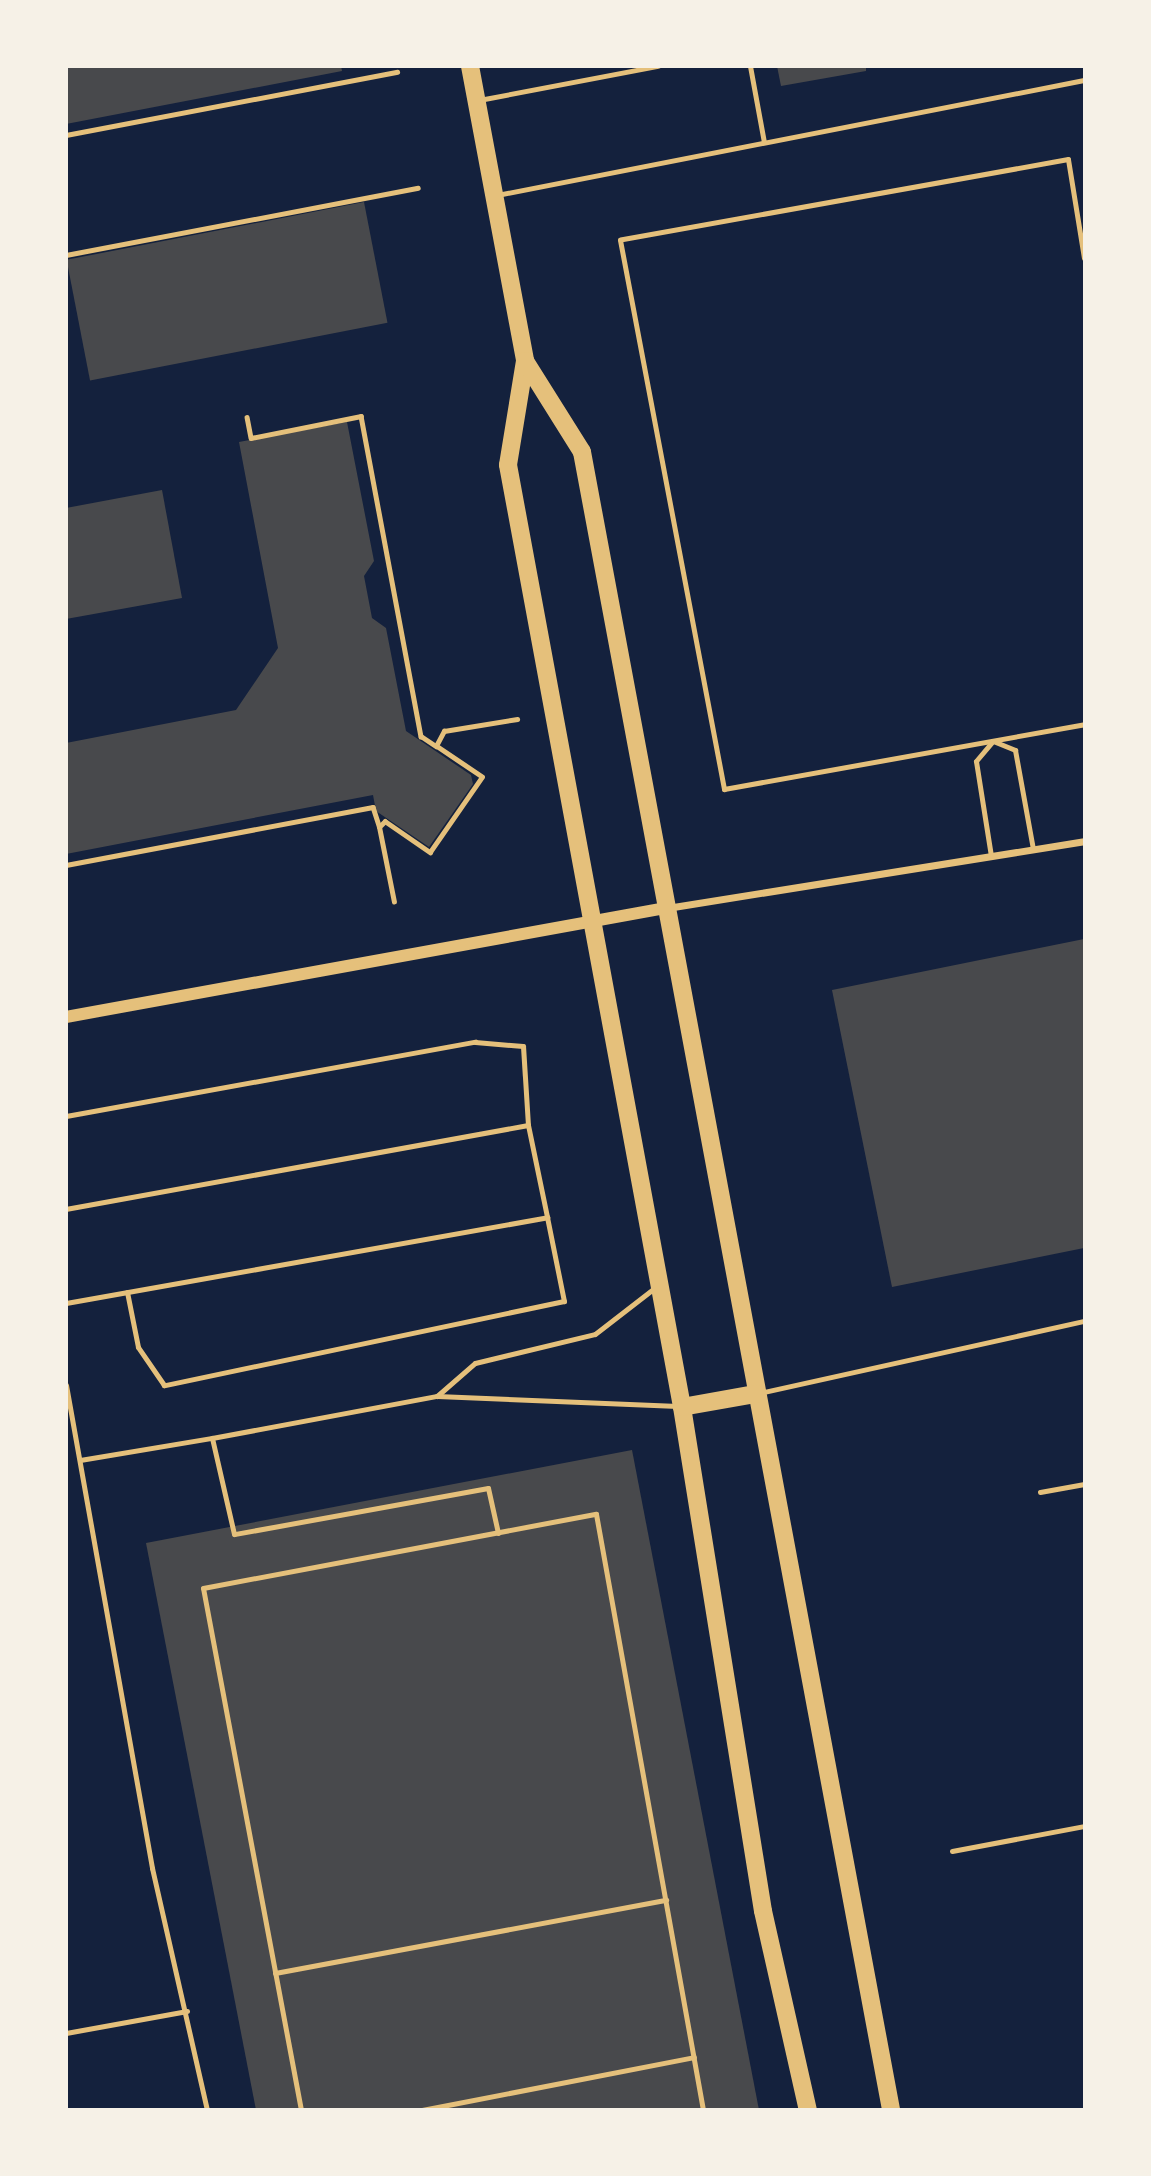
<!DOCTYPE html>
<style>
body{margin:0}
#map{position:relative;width:1151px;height:2176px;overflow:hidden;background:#14213d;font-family:Figtree,sans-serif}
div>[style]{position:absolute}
.building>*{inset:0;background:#48494c;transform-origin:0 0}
.path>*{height:4.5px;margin:-2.25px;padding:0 2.25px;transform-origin:2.25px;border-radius:2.25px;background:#e5c07b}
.service>*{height:5px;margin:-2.5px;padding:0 2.5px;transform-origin:2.5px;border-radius:2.5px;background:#e5c07b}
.minor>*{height:7px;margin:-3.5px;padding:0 3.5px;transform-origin:3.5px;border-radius:3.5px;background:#e5c07b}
.tertiary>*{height:12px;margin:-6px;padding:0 6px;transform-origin:6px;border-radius:6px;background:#e5c07b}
.primary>*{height:18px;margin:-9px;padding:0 9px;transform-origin:9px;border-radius:9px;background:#e5c07b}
span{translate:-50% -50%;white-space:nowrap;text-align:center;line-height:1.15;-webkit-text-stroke:6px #f6f1e7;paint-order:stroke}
.frame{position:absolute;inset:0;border:68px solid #f6f1e7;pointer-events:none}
</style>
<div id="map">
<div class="building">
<i style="clip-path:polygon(66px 66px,341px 66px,342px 71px,66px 124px)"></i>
<i style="clip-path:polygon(777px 66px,866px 66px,866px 71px,781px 86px)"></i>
<i style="left:364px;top:202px;width:123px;height:303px;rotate:79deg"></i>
<i style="clip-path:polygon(347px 422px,374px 561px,364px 576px,372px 618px,386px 628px,406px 731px,471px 775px,473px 784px,429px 847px,376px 811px,373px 795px,66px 854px,66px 743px,236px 710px,278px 648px,239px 442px)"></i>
<i style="clip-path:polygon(162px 490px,182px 598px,66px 619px,66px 508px)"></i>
<i style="clip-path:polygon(1084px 939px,1084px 1248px,892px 1287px,832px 990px)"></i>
<i style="clip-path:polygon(632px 1450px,759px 2110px,256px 2110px,146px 1543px)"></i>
</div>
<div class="path">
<i style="left:66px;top:135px;width:337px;rotate:-10.8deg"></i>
<i style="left:66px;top:255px;width:358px;rotate:-10.8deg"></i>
<i style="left:247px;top:417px;width:21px;rotate:79deg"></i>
<i style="left:251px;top:438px;width:112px;rotate:-11.3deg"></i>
<i style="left:361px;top:416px;width:326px;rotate:79.4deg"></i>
<i style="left:421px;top:736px;width:18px;rotate:34deg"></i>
<i style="left:66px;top:865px;width:312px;rotate:-10.7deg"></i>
<i style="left:373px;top:807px;width:20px;rotate:72deg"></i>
<i style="left:394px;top:902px;width:76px;rotate:-101.3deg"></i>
<i style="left:379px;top:827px;width:8px;rotate:-45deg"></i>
<i style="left:385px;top:821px;width:55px;rotate:34.6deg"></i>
<i style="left:430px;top:852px;width:91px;rotate:-55.3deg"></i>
<i style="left:482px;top:777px;width:55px;rotate:-146deg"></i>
<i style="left:436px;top:746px;width:17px;rotate:-62deg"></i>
<i style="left:444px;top:731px;width:74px;rotate:-9.3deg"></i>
</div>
<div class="service">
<i style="left:750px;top:66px;width:77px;rotate:79.6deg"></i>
<i style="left:479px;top:100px;width:182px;rotate:-10.8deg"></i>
<i style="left:497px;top:195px;width:598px;rotate:-11.08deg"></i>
<i style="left:1084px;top:258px;width:100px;rotate:-99.2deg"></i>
<i style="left:1068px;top:159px;width:455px;rotate:169.8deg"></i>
<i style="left:620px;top:240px;width:559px;rotate:79.27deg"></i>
<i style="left:724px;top:789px;width:366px;rotate:-10.2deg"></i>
<i style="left:991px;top:856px;width:96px;rotate:-99deg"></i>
<i style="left:976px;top:761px;width:26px;rotate:-50deg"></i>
<i style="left:993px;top:741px;width:24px;rotate:22deg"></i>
<i style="left:1015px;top:750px;width:101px;rotate:79.7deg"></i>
<i style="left:66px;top:1116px;width:416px;rotate:-10.3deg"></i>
<i style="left:475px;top:1042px;width:48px;rotate:4.8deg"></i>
<i style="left:523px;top:1046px;width:79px;rotate:86.4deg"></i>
<i style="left:528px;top:1125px;width:470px;rotate:169.7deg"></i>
<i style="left:528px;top:1125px;width:94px;rotate:78.3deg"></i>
<i style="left:66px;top:1303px;width:489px;rotate:-10.1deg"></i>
<i style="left:547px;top:1217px;width:86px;rotate:78.6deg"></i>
<i style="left:564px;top:1301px;width:409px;rotate:168.1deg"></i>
<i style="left:164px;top:1385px;width:46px;rotate:-124.4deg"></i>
<i style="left:138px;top:1347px;width:56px;rotate:-101.3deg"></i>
<i style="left:66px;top:1385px;width:491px;rotate:79.9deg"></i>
<i style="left:152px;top:1868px;width:248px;rotate:77.2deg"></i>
<i style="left:759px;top:1393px;width:333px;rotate:-12.5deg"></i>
<i style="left:437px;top:1396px;width:50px;rotate:-41deg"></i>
<i style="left:475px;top:1363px;width:123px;rotate:-13.6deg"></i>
<i style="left:595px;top:1334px;width:78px;rotate:-37.7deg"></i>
<i style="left:80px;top:1460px;width:134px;rotate:-9.5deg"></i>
<i style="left:1040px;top:1492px;width:45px;rotate:-10.3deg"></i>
<i style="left:498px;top:1533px;width:46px;rotate:-102.5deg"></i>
<i style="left:488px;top:1488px;width:258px;rotate:169.7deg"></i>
<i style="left:234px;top:1534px;width:98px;rotate:-102.9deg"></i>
<i style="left:212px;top:1438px;width:229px;rotate:-10.6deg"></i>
<i style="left:437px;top:1396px;width:241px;rotate:2.4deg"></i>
<i style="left:952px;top:1851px;width:134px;rotate:-10.7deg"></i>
<i style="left:275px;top:1973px;width:398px;rotate:-10.6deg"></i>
<i style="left:66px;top:2033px;width:123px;rotate:-10.3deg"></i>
<i style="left:301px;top:2110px;width:531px;rotate:-100.63deg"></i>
<i style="left:203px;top:1588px;width:400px;rotate:-10.7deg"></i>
<i style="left:596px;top:1514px;width:606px;rotate:79.82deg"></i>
<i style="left:422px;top:2110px;width:277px;rotate:-11deg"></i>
</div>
<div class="minor">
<i style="left:667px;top:908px;width:422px;rotate:-9.1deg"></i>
</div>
<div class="tertiary">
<i style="left:66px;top:1017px;width:610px;rotate:-10.3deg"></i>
</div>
<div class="primary">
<i style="left:470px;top:66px;width:300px;rotate:79.4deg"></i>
<i style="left:525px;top:361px;width:105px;rotate:99.3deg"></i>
<i style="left:508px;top:465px;width:958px;rotate:79.53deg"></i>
<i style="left:682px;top:1407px;width:510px;rotate:80.87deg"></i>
<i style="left:763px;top:1911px;width:204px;rotate:77.3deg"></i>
<i style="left:525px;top:361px;width:107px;rotate:57.9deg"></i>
<i style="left:582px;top:452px;width:1687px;rotate:79.44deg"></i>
<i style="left:682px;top:1407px;width:75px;rotate:-10deg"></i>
</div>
<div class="frame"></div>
</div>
